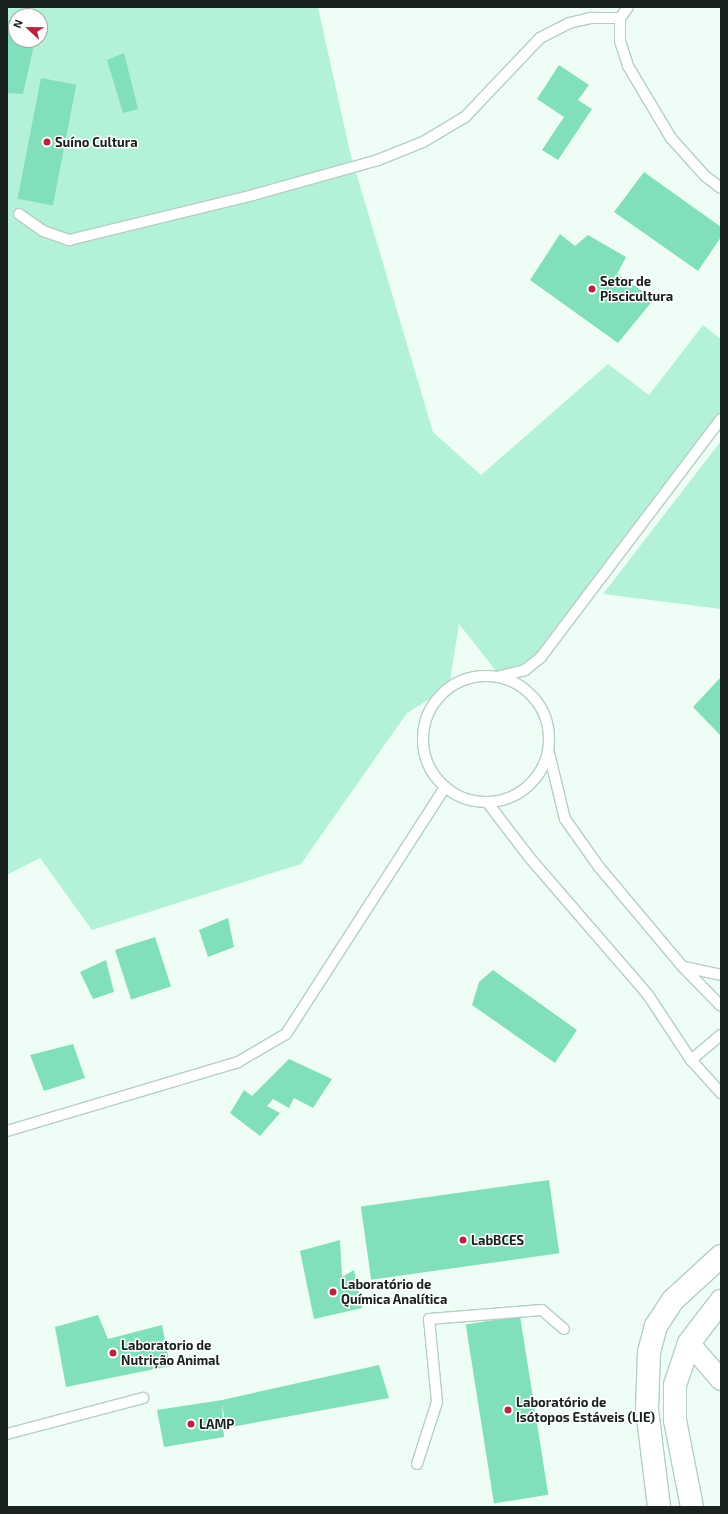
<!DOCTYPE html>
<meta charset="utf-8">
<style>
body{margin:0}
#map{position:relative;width:728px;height:1514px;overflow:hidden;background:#eefef7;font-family:"Exo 2",sans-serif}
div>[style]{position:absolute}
.green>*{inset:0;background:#b3f2d8}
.building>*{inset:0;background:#82dfbb;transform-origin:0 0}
.roads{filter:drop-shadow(1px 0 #b5cfc3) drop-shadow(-1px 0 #b5cfc3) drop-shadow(0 1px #b5cfc3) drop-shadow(0 -1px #b5cfc3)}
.lane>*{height:10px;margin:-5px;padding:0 5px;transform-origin:5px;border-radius:5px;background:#fff}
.lane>.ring{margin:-5px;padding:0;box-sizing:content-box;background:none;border:10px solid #fff;border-radius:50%}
.street>*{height:20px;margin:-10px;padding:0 10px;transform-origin:10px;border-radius:10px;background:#fff}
.highway>*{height:22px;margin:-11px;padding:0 11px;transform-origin:11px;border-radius:11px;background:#fff}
.dots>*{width:11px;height:11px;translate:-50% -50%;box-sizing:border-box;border:2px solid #fff;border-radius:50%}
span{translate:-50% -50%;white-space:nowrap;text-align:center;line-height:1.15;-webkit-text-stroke:3px #fff;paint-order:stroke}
.poi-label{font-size:13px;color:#18221e;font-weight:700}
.left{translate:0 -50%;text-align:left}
.frame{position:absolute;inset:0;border:8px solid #18221e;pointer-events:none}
.north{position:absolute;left:8px;top:8px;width:40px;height:40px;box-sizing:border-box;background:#fff;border:1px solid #a3a7a5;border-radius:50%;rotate:292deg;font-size:11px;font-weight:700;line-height:16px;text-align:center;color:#18221e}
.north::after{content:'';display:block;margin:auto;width:14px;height:18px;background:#b6243e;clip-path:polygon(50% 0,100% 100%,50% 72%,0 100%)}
</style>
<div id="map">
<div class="green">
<i style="clip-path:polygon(evenodd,7px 7px,318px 7px,350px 152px,433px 432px,481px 475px,608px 364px,649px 395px,703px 325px,721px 339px,721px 419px,541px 657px,500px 676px,459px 624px,449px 687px,407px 713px,301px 864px,92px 930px,40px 858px,7px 875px,7px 7px,16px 16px,40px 16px,40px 40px,16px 40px,16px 16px)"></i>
<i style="clip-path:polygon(721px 441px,721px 609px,603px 594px)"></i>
</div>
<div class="building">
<i style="clip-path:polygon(7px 20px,16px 22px,16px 40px,35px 40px,23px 94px,7px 93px)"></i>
<i style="clip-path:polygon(124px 53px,138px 109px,123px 113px,107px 60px)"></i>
<i style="clip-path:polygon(559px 65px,589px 85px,578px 100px,592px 109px,558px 160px,542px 150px,564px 117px,537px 99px)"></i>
<i style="left:41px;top:78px;width:36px;height:123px;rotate:11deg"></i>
<i style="clip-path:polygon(644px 172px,721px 227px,721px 237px,698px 271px,614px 212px)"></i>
<i style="clip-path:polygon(560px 234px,575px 246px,588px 235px,626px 257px,617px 274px,654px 299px,618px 343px,530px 280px)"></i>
<i style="clip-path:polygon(721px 677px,721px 736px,693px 707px)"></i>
<i style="clip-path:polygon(228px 918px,234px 947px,208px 957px,199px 930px)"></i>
<i style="left:155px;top:937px;width:52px;height:42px;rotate:72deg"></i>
<i style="clip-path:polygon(106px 960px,114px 992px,93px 999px,80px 972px)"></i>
<i style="clip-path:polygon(493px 970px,577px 1030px,555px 1063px,472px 1005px,479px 982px)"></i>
<i style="clip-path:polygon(73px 1044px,85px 1078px,44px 1091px,30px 1055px)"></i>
<i style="clip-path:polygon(289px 1059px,332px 1079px,313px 1108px,294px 1098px,289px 1108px,273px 1099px,267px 1106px,280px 1113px,260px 1136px,230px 1113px,244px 1090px,252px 1096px)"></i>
<i style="left:549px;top:1180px;width:74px;height:190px;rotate:82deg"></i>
<i style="clip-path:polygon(340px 1240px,342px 1277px,354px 1270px,362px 1308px,314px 1319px,300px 1251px)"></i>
<i style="clip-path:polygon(98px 1315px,108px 1339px,162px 1325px,170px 1366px,66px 1387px,55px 1327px)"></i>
<i style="left:520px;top:1316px;width:181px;height:55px;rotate:81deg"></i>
<i style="clip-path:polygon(379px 1365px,389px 1398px,226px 1428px,222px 1404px,224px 1437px,164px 1447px,157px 1410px,222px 1400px)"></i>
</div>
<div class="roads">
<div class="lane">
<i style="left:628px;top:7px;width:14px;rotate:126deg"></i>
<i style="left:620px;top:18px;width:23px;rotate:90deg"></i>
<i style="left:620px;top:41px;width:26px;rotate:72deg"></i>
<i style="left:628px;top:66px;width:84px;rotate:59.2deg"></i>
<i style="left:671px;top:138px;width:51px;rotate:48.2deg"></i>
<i style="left:705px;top:176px;width:20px;rotate:37deg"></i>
<i style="left:19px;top:214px;width:29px;rotate:35deg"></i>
<i style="left:43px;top:231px;width:28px;rotate:19deg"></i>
<i style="left:69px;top:240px;width:189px;rotate:-13.7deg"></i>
<i style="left:253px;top:195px;width:130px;rotate:-15.6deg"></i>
<i style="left:378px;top:160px;width:48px;rotate:-21.8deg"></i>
<i style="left:423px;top:142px;width:49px;rotate:-30.8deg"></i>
<i style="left:465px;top:117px;width:109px;rotate:-46.5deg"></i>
<i style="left:540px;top:38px;width:33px;rotate:-27deg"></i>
<i style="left:569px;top:23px;width:23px;rotate:-13deg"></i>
<i style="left:591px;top:18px;width:29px"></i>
<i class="ring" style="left:423px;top:676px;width:116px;height:116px"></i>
<i style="left:500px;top:676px;width:26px;rotate:-13deg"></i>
<i style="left:525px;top:670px;width:21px;rotate:-39deg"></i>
<i style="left:541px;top:657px;width:298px;rotate:-52.9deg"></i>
<i style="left:549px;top:753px;width:68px;rotate:76.4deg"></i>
<i style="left:565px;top:819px;width:59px;rotate:54.7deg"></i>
<i style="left:599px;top:867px;width:131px;rotate:50deg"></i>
<i style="left:683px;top:967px;width:54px;rotate:45.7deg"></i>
<i style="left:487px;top:802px;width:69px;rotate:52.6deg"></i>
<i style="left:529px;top:857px;width:182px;rotate:49.2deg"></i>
<i style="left:648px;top:995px;width:78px;rotate:56.5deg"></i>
<i style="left:691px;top:1060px;width:45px;rotate:47.7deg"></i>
<i style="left:684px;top:967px;width:38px;rotate:12deg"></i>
<i style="left:691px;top:1060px;width:39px;rotate:-40deg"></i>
<i style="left:7px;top:1131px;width:241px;rotate:-16.6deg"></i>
<i style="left:238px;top:1062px;width:56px;rotate:-30.3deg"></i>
<i style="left:286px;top:1034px;width:294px;rotate:-57.2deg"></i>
<i style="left:7px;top:1434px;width:141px;rotate:-14.8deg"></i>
<i style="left:417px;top:1464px;width:65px;rotate:-72.1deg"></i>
<i style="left:437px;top:1402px;width:83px;rotate:-95.5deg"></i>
<i style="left:429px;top:1319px;width:113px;rotate:-4.6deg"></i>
<i style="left:542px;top:1310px;width:29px;rotate:41deg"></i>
</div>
<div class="street">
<i style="left:689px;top:1343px;width:49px;rotate:49.1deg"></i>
</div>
<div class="highway">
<i style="left:659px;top:1507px;width:99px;rotate:-97deg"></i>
<i style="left:647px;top:1409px;width:57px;rotate:-88deg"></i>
<i style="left:649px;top:1352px;width:27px;rotate:-75deg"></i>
<i style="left:656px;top:1326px;width:31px;rotate:-57deg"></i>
<i style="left:673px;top:1300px;width:65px;rotate:-42.5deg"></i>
<i style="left:692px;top:1507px;width:89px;rotate:-101.1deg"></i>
<i style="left:675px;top:1420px;width:35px;rotate:-90deg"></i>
<i style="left:675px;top:1385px;width:44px;rotate:-71.6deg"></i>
<i style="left:689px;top:1343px;width:53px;rotate:-52.7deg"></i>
</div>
</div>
<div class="dots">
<i style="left:47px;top:142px;background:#b6243e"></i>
<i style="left:592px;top:289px;background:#b6243e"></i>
<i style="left:463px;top:1240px;background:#b6243e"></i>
<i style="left:333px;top:1292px;background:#b6243e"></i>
<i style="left:113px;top:1353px;background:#b6243e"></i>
<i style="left:508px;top:1410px;background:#b6243e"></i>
<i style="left:191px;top:1424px;background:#b6243e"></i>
</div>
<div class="poi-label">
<span class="left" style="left:55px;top:142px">Suíno Cultura</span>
<span class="left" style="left:600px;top:289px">Setor de<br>Piscicultura</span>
<span class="left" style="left:471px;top:1240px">LabBCES</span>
<span class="left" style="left:341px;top:1292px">Laboratório de<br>Química Analítica</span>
<span class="left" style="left:121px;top:1353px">Laboratorio de<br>Nutrição Animal</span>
<span class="left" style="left:516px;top:1410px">Laboratório de<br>Isótopos Estáveis (LIE)</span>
<span class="left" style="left:199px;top:1424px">LAMP</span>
</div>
<div class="frame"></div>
<div class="north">N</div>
</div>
